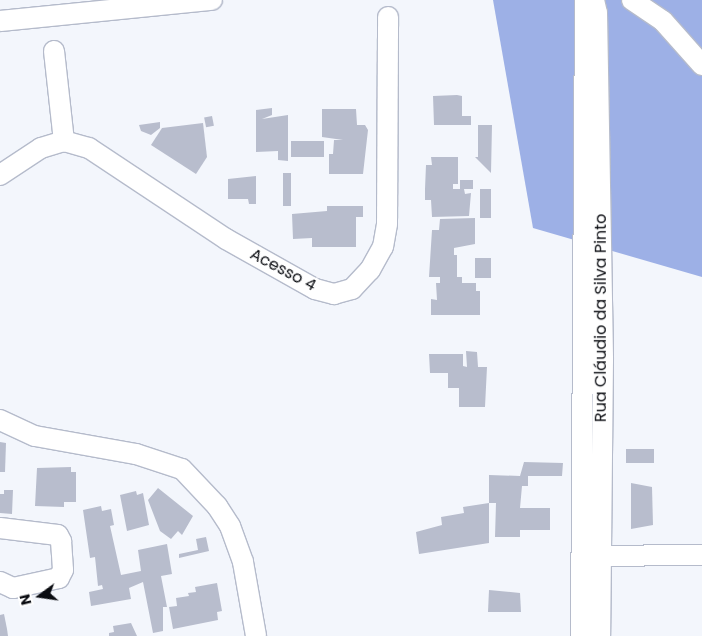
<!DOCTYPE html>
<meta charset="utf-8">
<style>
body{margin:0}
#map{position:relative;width:702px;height:636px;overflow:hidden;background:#f3f6fc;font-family:Poppins,sans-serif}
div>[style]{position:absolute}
.forest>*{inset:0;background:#9db0e6}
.building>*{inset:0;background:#b8bdcd;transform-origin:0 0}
.roads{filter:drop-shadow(1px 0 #b5bbcb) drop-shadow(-1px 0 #b5bbcb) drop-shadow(0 1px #b5bbcb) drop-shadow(0 -1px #b5bbcb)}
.minor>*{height:20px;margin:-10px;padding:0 10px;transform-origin:10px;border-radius:10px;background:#fff}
span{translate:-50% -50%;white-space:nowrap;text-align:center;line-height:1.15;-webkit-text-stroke:4px #fff;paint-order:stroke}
.street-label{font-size:16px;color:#0a0c11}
.north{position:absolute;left:15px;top:571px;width:50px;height:50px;-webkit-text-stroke:4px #fff;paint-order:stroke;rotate:256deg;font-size:14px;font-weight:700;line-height:20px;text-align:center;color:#0a0c11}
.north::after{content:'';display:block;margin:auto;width:18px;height:22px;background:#0a0c11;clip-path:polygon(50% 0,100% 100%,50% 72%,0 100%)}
</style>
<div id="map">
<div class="forest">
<i style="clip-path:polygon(493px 0,702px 0,702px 277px,533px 228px)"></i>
</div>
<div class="building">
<i style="clip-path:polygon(457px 95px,462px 96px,462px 116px,471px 116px,471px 125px,434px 125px,433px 96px)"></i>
<i style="clip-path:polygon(272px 108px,272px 115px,262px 119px,288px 115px,288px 161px,278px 160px,278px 151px,256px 152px,256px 110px)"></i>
<i style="clip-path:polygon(322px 109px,356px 109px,357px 125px,365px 125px,368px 130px,363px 174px,329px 174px,329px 154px,333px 154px,334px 140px,343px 140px,322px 137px)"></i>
<i style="left:212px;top:116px;width:10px;height:8px;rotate:79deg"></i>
<i style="clip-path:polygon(160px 122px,160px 128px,151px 135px,141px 131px,139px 125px)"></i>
<i style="clip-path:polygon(203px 123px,207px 157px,196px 174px,151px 145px,162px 128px)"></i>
<i style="clip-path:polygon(478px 125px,492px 125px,491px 173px,475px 157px,478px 157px)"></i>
<i style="left:291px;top:141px;width:33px;height:16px"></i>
<i style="clip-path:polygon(431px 157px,458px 157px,458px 184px,453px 184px,453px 189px,460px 189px,460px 180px,473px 180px,473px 189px,464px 189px,465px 194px,471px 193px,469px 216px,432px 217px,431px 200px,425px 200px,425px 189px,426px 165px,432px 165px)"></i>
<i style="left:283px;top:173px;width:8px;height:33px"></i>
<i style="clip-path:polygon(256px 176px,256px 204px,249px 204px,248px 199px,228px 199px,228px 179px)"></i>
<i style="left:480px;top:189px;width:11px;height:29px"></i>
<i style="clip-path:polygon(327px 206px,363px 206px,363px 217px,356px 217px,356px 247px,312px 247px,312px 238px,293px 239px,292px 214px,327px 211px)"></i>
<i style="clip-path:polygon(475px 218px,475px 244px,454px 248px,454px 255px,457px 255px,457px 277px,462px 277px,462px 283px,476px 283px,476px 291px,480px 291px,480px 315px,431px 315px,431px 299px,437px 300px,436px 283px,440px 283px,440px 277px,429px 277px,432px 230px,439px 230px,440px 219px)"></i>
<i style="left:475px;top:258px;width:16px;height:20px"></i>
<i style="clip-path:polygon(466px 351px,477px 352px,478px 367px,487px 367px,485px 407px,459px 407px,459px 388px,448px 388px,448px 373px,430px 373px,429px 354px,463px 354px,463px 366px,467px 367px)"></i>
<i style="clip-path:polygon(0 442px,6px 443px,5px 472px,0 472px)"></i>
<i style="left:654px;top:449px;width:14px;height:28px;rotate:90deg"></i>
<i style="clip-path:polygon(524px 462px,563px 463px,562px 476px,528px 476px,528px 486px,522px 486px,520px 508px,550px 508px,550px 530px,520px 530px,520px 537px,495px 537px,496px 503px,489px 503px,489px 475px,520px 476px)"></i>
<i style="clip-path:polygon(71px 467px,71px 472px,76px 472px,76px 502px,64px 502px,64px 507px,35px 506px,37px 468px)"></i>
<i style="clip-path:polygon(631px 483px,652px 487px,653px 525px,631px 529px)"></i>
<i style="clip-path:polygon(158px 488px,193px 516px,182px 535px,178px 531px,171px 539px,160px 531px,148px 500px)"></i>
<i style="clip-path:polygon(4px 490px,13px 490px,12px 514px,0 513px,0 494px,4px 494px)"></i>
<i style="clip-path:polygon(136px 491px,137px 495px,143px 493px,149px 525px,127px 531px,120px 495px)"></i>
<i style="clip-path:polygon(489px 503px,489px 543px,419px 554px,416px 532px,442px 525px,441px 517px,464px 513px,463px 507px)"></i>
<i style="clip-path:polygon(101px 506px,102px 511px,111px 509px,114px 525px,110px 526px,121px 575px,141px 571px,138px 550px,167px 544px,172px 574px,161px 576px,167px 607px,163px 607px,163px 631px,153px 633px,143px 582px,129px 588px,131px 599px,91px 606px,89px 592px,103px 589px,102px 585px,98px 586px,95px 557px,90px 558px,83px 510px)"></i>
<i style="clip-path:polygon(206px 537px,209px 551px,179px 558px,179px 554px,198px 550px,196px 539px)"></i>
<i style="clip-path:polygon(217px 583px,222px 611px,217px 612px,218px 620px,173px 629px,169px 607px,177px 606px,176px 598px,189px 596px,188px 593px,196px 592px,195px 587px)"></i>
<i style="clip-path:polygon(489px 590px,520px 593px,521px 612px,488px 612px)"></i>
<i style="clip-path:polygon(4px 614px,7px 629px,8px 636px,0 636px,0 615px)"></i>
<i style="clip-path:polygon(131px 623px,137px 636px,109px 636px,109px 633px,114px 632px,113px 626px)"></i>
</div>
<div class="roads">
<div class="minor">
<i style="left:594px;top:0;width:13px;rotate:77deg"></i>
<i style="left:597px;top:13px;width:347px;rotate:89deg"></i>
<i style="left:603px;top:360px;width:276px;rotate:90.6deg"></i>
<i style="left:632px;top:0;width:37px;rotate:34deg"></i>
<i style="left:663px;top:21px;width:59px;rotate:48.4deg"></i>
<i style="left:0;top:21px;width:213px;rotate:-5.7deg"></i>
<i style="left:54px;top:51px;width:91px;rotate:83.7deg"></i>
<i style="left:0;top:175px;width:49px;rotate:-33.4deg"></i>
<i style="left:41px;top:148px;width:24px;rotate:-17deg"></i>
<i style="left:64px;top:141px;width:26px;rotate:16deg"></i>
<i style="left:89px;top:148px;width:164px;rotate:33.6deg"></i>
<i style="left:226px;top:239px;width:102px;rotate:29.3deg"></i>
<i style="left:315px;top:289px;width:20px;rotate:15deg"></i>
<i style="left:334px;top:294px;width:19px;rotate:-16deg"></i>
<i style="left:352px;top:289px;width:26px;rotate:-47deg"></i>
<i style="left:370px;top:270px;width:26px;rotate:-61deg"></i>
<i style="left:383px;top:247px;width:23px;rotate:-80deg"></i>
<i style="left:387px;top:224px;width:207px;rotate:-89.7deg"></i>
<i style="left:0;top:420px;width:38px;rotate:25deg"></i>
<i style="left:35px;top:436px;width:103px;rotate:10.1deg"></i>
<i style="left:136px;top:454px;width:48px;rotate:18.1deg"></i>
<i style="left:182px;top:469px;width:51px;rotate:46.6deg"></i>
<i style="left:217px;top:506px;width:24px;rotate:57deg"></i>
<i style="left:230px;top:526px;width:38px;rotate:70deg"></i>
<i style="left:243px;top:562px;width:75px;rotate:80deg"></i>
<i style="left:0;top:528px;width:58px;rotate:6.9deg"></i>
<i style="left:58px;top:535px;width:7px;rotate:63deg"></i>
<i style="left:61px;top:541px;width:29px;rotate:86deg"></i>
<i style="left:63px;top:570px;width:9px;rotate:117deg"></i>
<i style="left:59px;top:578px;width:47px;rotate:167.7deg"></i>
<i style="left:13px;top:588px;width:14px;rotate:-155deg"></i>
<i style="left:588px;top:556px;width:114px;rotate:-0.5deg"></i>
<i style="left:581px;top:636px;width:636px;rotate:-89.64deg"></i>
</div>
</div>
<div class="street-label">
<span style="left:283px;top:270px;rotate:28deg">Acesso 4</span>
<span style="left:601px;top:318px;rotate:-90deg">Rua Cláudio da Silva Pinto</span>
</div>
<div class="north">N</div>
</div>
